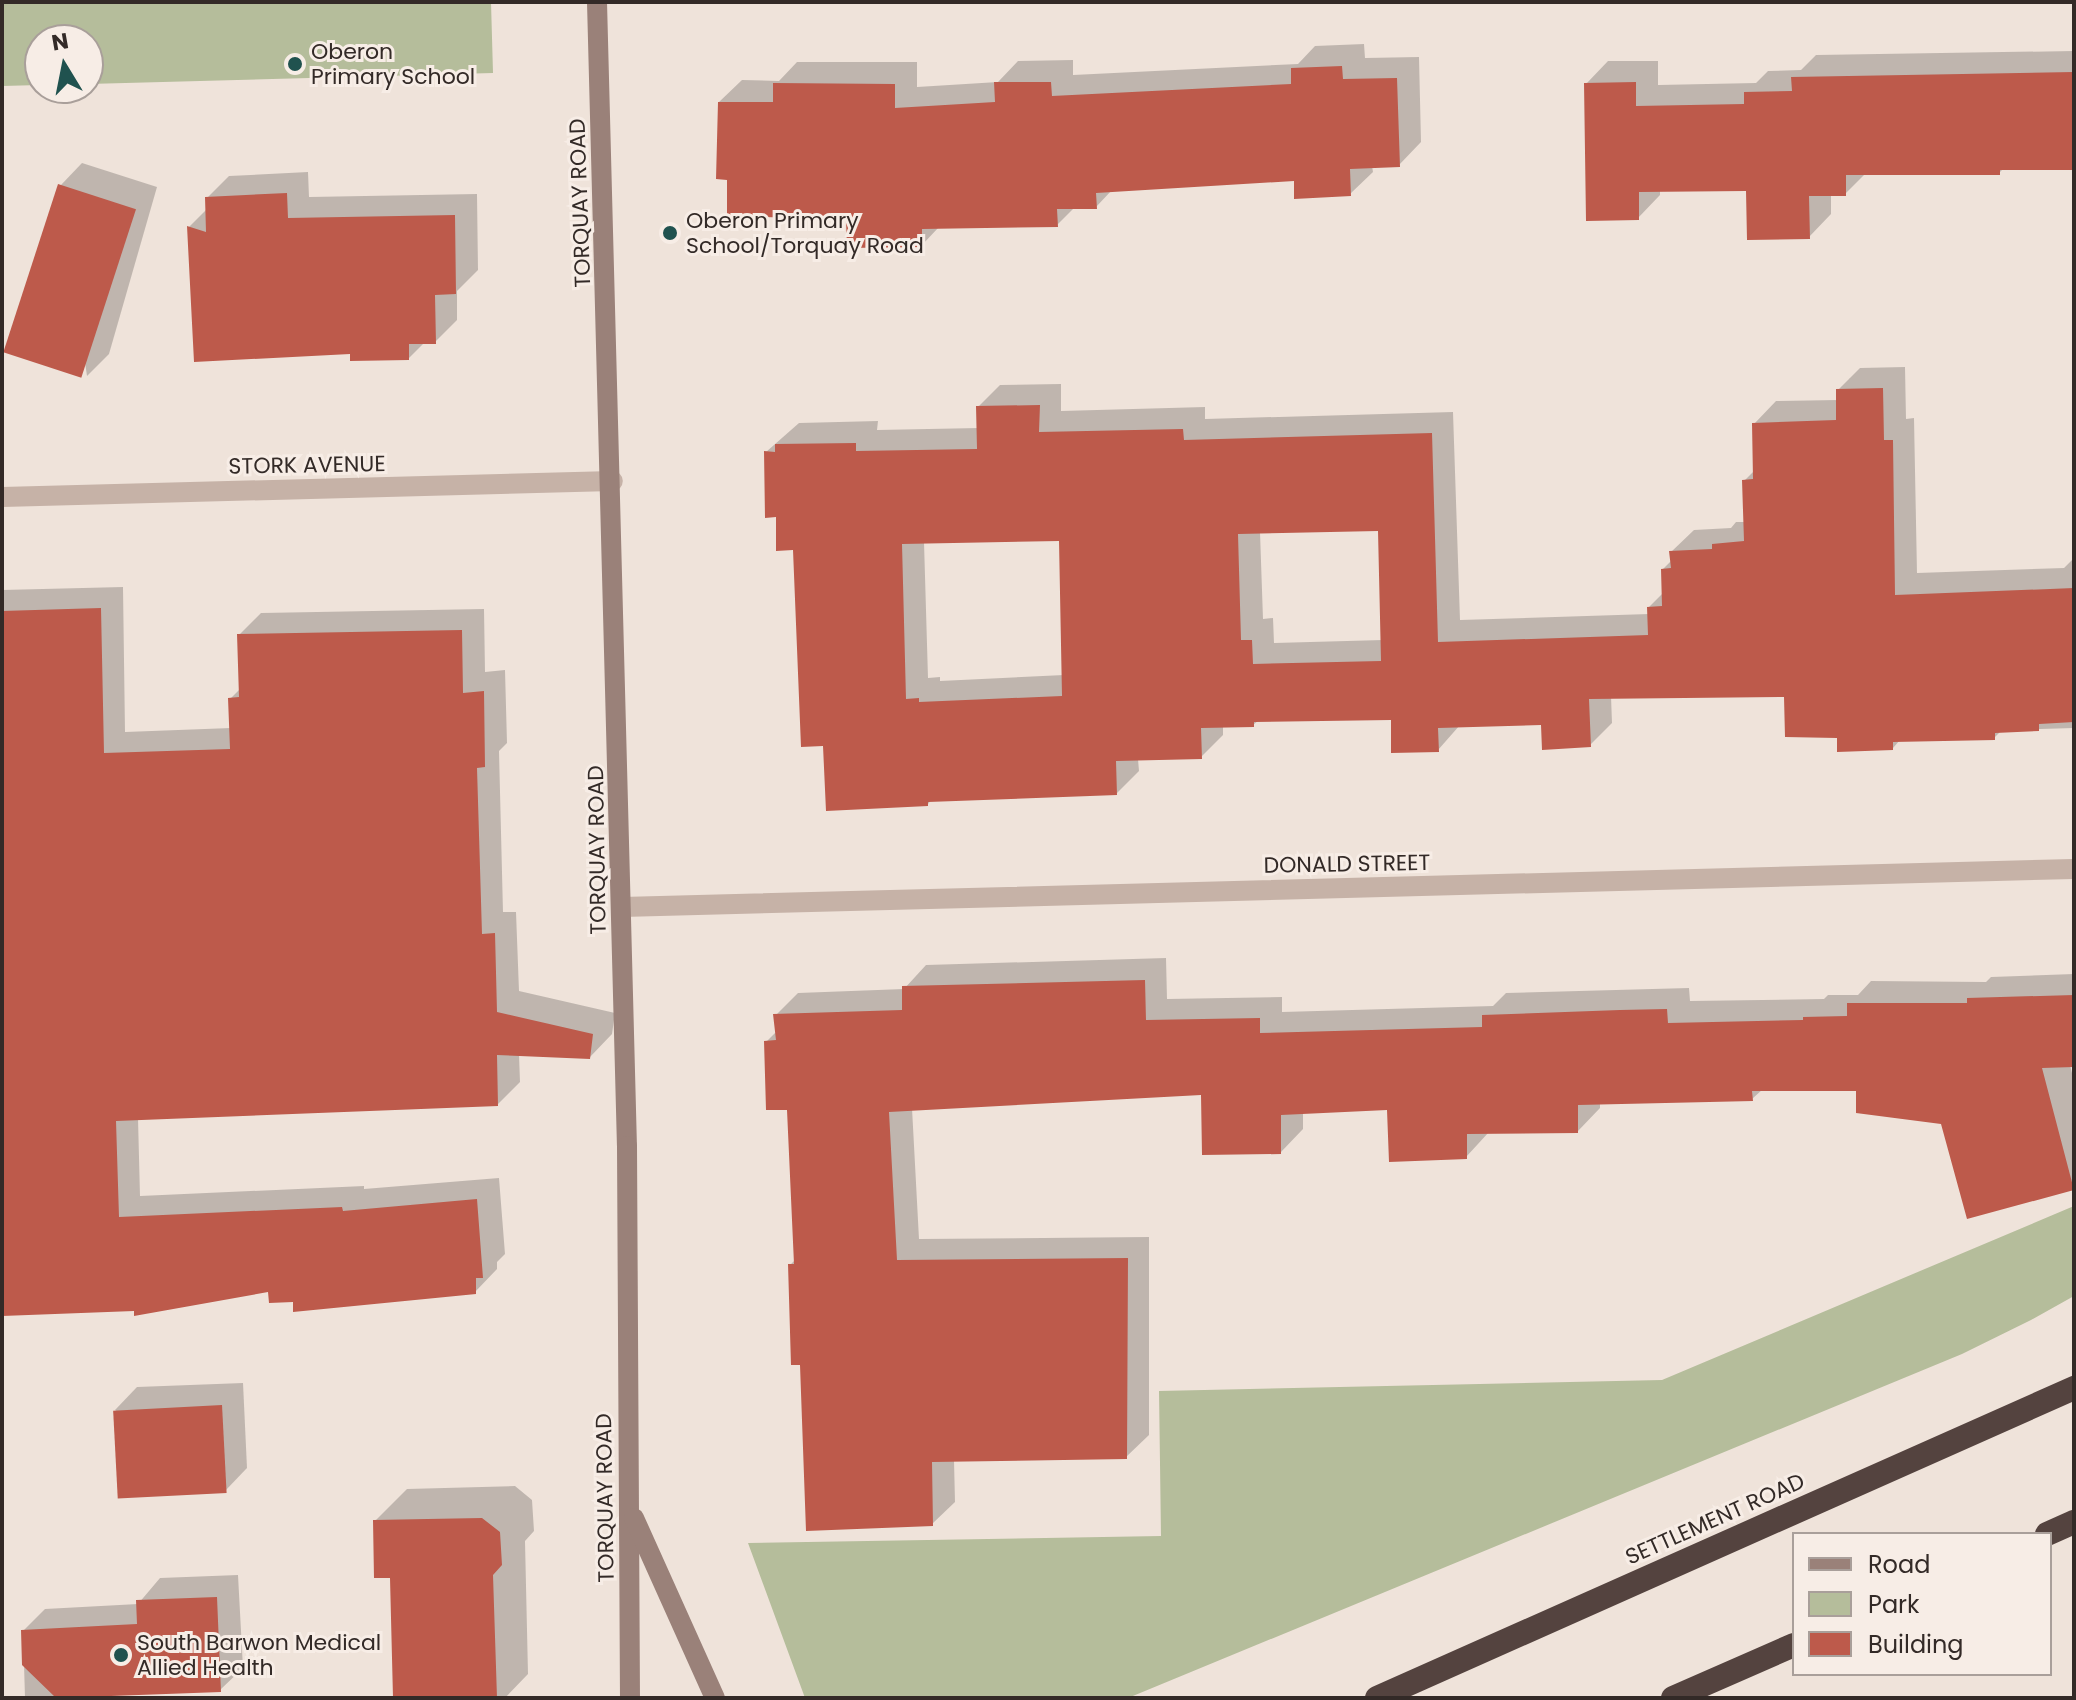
<!DOCTYPE html>
<style>
body{margin:0}
#map{position:relative;width:2076px;height:1700px;overflow:hidden;background:#efe3da;font-family:Poppins,sans-serif}
div>[style]{position:absolute}
.green>*{inset:0;background:#b5bd9b}
.shadow>*{inset:0;background:#0003}
.building>*{inset:0;background:#bd5a4b;transform-origin:0 0}
.street>*{height:20px;margin:-10px;padding:0 10px;transform-origin:10px;border-radius:10px;background:#c6b2a7}
.secondary>*{height:20px;margin:-10px;padding:0 10px;transform-origin:10px;border-radius:10px;background:#9a8179}
.highway>*{height:24px;margin:-12px;padding:0 12px;transform-origin:12px;border-radius:12px;background:#54433f}
.dots>*{width:22px;height:22px;translate:-50% -50%;box-sizing:border-box;border:4px solid #f7ede6;border-radius:50%}
span{translate:-50% -50%;white-space:nowrap;text-align:center;line-height:1.15;-webkit-text-stroke:6px #f7ede6;paint-order:stroke}
.poi-label{font-size:22px;color:#332a27}
.left{translate:0 -50%;text-align:left}
.street-label{font-size:22px;color:#332a27}
.frame{position:absolute;inset:0;border:4px solid #332a27;pointer-events:none}
.legend{position:absolute;left:1792px;top:1532px;width:260px;height:144px;box-sizing:border-box;background:#f7ede6;border:2px solid #a99f9a;margin:0;padding:10px 14px;list-style:none;font-size:24px;color:#332a27}
.legend li{display:flex;align-items:center;gap:16px;height:40px}
.legend b{width:40px;border:2px solid #a99f9a}
.north{position:absolute;left:24px;top:24px;width:80px;height:80px;box-sizing:border-box;background:#f7ede6;border:2px solid #a99f9a;border-radius:50%;rotate:350deg;font-size:22px;font-weight:700;line-height:32px;text-align:center;color:#332a27}
.north::after{content:'';display:block;margin:auto;width:28px;height:36px;background:#20524f;clip-path:polygon(50% 0,100% 100%,50% 72%,0 100%)}
</style>
<div id="map">
<div class="green">
<i style="clip-path:polygon(2px 2px,491px 2px,493px 73px,88px 84px,88px 40px,40px 40px,40px 85px,2px 86px)"></i>
<i style="clip-path:polygon(2074px 1206px,2074px 1296px,2031px 1320px,1962px 1354px,1128px 1698px,805px 1698px,748px 1543px,1161px 1536px,1159px 1391px,1662px 1380px)"></i>
</div>
<div class="shadow">
<i style="clip-path:polygon(1364px 44px,1365px 58px,1419px 57px,1421px 142px,1399px 165px,1372px 166px,1373px 172px,1350px 194px,1296px 179px,1112px 190px,1096px 207px,1075px 207px,1057px 225px,939px 227px,922px 245px,729px 178px,719px 102px,742px 80px,779px 81px,797px 62px,917px 62px,917px 87px,998px 82px,1018px 61px,1073px 60px,1073px 75px,1298px 64px,1315px 46px)"></i>
<i style="clip-path:polygon(2074px 51px,2074px 168px,2004px 168px,1999px 173px,1866px 173px,1845px 194px,1831px 194px,1831px 214px,1809px 237px,1748px 189px,1660px 190px,1660px 195px,1638px 218px,1586px 84px,1608px 61px,1658px 61px,1658px 85px,1756px 83px,1768px 71px,1801px 70px,1816px 55px)"></i>
<i style="clip-path:polygon(82px 163px,157px 187px,109px 354px,87px 376px,60px 186px)"></i>
<i style="clip-path:polygon(308px 172px,309px 197px,477px 194px,478px 270px,457px 291px,457px 320px,435px 342px,425px 342px,409px 358px,352px 352px,189px 227px,207px 209px,207px 198px,229px 176px)"></i>
<i style="clip-path:polygon(evenodd,1905px 367px,1906px 419px,1914px 418px,1917px 573px,2064px 568px,2074px 558px,2074px 728px,2002px 730px,1994px 738px,1900px 740px,1893px 748px,1839px 736px,1785px 695px,1611px 696px,1612px 723px,1590px 745px,1543px 723px,1460px 725px,1438px 750px,1393px 718px,1259px 720px,1253px 725px,1223px 726px,1223px 735px,1201px 757px,1138px 759px,1139px 771px,1117px 793px,931px 800px,928px 804px,825px 744px,795px 548px,778px 515px,766px 452px,799px 423px,878px 421px,877px 430px,979px 428px,978px 407px,1000px 385px,1061px 384px,1061px 411px,1205px 407px,1205px 419px,1453px 412px,1460px 620px,1649px 614px,1649px 607px,1664px 592px,1663px 569px,1672px 560px,1671px 552px,1694px 530px,1731px 528px,1736px 522px,1745px 522px,1744px 481px,1755px 470px,1754px 424px,1776px 401px,1838px 400px,1838px 390px,1860px 368px,1905px 367px,1380px 528px,1383px 640px,1274px 643px,1273px 618px,1263px 619px,1260px 532px,1380px 528px,1905px 367px,1061px 539px,1064px 675px,940px 681px,940px 677px,928px 678px,924px 542px,1061px 539px)"></i>
<i style="clip-path:polygon(123px 587px,125px 732px,231px 728px,230px 699px,241px 688px,239px 635px,261px 613px,484px 609px,485px 672px,505px 670px,507px 743px,499px 751px,503px 912px,516px 912px,519px 991px,615px 1013px,612px 1034px,590px 1057px,519px 1054px,520px 1082px,498px 1104px,138px 1118px,140px 1196px,364px 1186px,364px 1189px,499px 1178px,505px 1254px,497px 1262px,497px 1269px,475px 1292px,295px 1300px,270px 1290px,136px 1309px,2px 1253px,2px 590px)"></i>
<i style="clip-path:polygon(1166px 958px,1167px 999px,1282px 997px,1282px 1012px,1493px 1006px,1506px 993px,1689px 988px,1690px 1001px,1824px 999px,1828px 995px,1858px 995px,1871px 981px,1986px 982px,1991px 977px,2074px 974px,2074px 1065px,2070px 1065px,2074px 1081px,2074px 1188px,1969px 1217px,1943px 1123px,1858px 1089px,1763px 1089px,1752px 1099px,1600px 1102px,1600px 1108px,1578px 1131px,1489px 1132px,1466px 1157px,1389px 1108px,1303px 1112px,1303px 1129px,1281px 1152px,1203px 1093px,912px 1108px,919px 1239px,1149px 1237px,1149px 1435px,1126px 1457px,954px 1460px,955px 1502px,932px 1524px,802px 1363px,790px 1265px,796px 1259px,789px 1108px,766px 1042px,777px 1031px,776px 1015px,798px 993px,904px 989px,926px 965px)"></i>
<i style="clip-path:polygon(243px 1383px,247px 1468px,225px 1491px,115px 1410px,137px 1387px)"></i>
<i style="clip-path:polygon(515px 1486px,532px 1500px,534px 1531px,525px 1541px,528px 1674px,505px 1698px,395px 1698px,391px 1576px,375px 1521px,407px 1489px)"></i>
<i style="clip-path:polygon(238px 1575px,243px 1668px,220px 1690px,99px 1696px,103px 1698px,25px 1698px,23px 1631px,45px 1609px,138px 1604px,160px 1578px)"></i>
</div>
<div class="building">
<i style="clip-path:polygon(1342px 66px,1343px 79px,1397px 78px,1400px 167px,1350px 169px,1351px 196px,1294px 199px,1294px 181px,1096px 193px,1097px 209px,1057px 209px,1058px 227px,922px 229px,922px 247px,847px 248px,846px 219px,727px 216px,727px 180px,716px 179px,718px 102px,773px 102px,773px 83px,895px 84px,895px 108px,995px 102px,994px 82px,1051px 82px,1052px 96px,1291px 84px,1291px 68px)"></i>
<i style="clip-path:polygon(2074px 72px,2074px 170px,2000px 170px,2000px 175px,1846px 175px,1846px 196px,1809px 196px,1810px 239px,1747px 240px,1746px 191px,1639px 192px,1639px 220px,1586px 221px,1584px 83px,1636px 82px,1636px 106px,1744px 104px,1744px 92px,1792px 91px,1791px 77px)"></i>
<i style="left:58px;top:184px;width:82px;height:177px;rotate:18deg"></i>
<i style="clip-path:polygon(287px 193px,288px 218px,455px 215px,456px 294px,435px 295px,436px 344px,409px 344px,409px 360px,350px 361px,350px 354px,194px 362px,187px 226px,206px 232px,205px 197px)"></i>
<i style="clip-path:polygon(evenodd,1883px 388px,1884px 440px,1893px 440px,1895px 595px,2074px 588px,2074px 722px,2039px 724px,2039px 731px,1995px 733px,1995px 740px,1893px 742px,1893px 750px,1837px 752px,1837px 738px,1785px 737px,1784px 697px,1589px 699px,1591px 747px,1542px 750px,1541px 725px,1438px 728px,1439px 752px,1391px 753px,1391px 720px,1254px 722px,1254px 727px,1201px 728px,1202px 759px,1116px 761px,1117px 795px,928px 802px,928px 806px,826px 811px,823px 746px,801px 747px,793px 550px,776px 551px,776px 517px,765px 518px,764px 451px,775px 452px,775px 444px,856px 443px,856px 451px,977px 449px,976px 406px,1040px 405px,1039px 432px,1183px 429px,1184px 440px,1432px 433px,1438px 642px,1648px 635px,1647px 607px,1662px 606px,1661px 569px,1671px 568px,1669px 551px,1712px 549px,1712px 544px,1744px 541px,1742px 480px,1753px 479px,1752px 423px,1836px 420px,1836px 389px,1883px 388px,1378px 531px,1381px 661px,1253px 664px,1252px 640px,1241px 640px,1238px 534px,1378px 531px,1883px 388px,1059px 541px,1062px 696px,919px 702px,919px 698px,906px 699px,902px 544px,1059px 541px)"></i>
<i style="clip-path:polygon(101px 608px,104px 753px,230px 749px,228px 698px,239px 697px,237px 634px,462px 630px,463px 693px,484px 691px,485px 767px,477px 768px,482px 934px,495px 933px,497px 1012px,593px 1034px,590px 1059px,497px 1055px,498px 1106px,116px 1121px,119px 1217px,342px 1207px,343px 1211px,477px 1199px,483px 1278px,476px 1278px,476px 1294px,293px 1312px,293px 1302px,269px 1303px,268px 1292px,134px 1316px,134px 1311px,2px 1316px,2px 611px)"></i>
<i style="clip-path:polygon(1145px 980px,1146px 1020px,1260px 1018px,1260px 1033px,1482px 1027px,1482px 1015px,1620px 1010px,1667px 1009px,1668px 1023px,1803px 1020px,1803px 1017px,1847px 1016px,1847px 1003px,1967px 1003px,1967px 998px,2074px 995px,2074px 1067px,2042px 1068px,2074px 1190px,1967px 1219px,1941px 1124px,1856px 1113px,1856px 1091px,1752px 1091px,1753px 1101px,1578px 1105px,1578px 1133px,1467px 1134px,1467px 1159px,1389px 1162px,1387px 1110px,1281px 1115px,1281px 1154px,1202px 1155px,1201px 1095px,889px 1112px,897px 1260px,1128px 1258px,1127px 1459px,932px 1462px,933px 1526px,806px 1531px,800px 1365px,791px 1365px,788px 1264px,794px 1264px,787px 1110px,766px 1110px,764px 1041px,776px 1040px,773px 1014px,902px 1010px,902px 986px)"></i>
<i style="left:222px;top:1405px;width:88px;height:109px;rotate:87deg"></i>
<i style="clip-path:polygon(482px 1518px,500px 1532px,502px 1565px,493px 1575px,497px 1698px,393px 1698px,390px 1578px,374px 1578px,373px 1520px)"></i>
<i style="clip-path:polygon(217px 1597px,221px 1692px,56px 1698px,22px 1665px,21px 1630px,137px 1624px,136px 1600px)"></i>
</div>
<div class="street">
<i style="left:2px;top:497px;width:611px;rotate:-1.5deg"></i>
<i style="left:622px;top:907px;width:1452px;rotate:-1.5deg"></i>
</div>
<div class="secondary">
<i style="left:597px;top:2px;width:1144px;rotate:88.5deg"></i>
<i style="left:627px;top:1146px;width:552px;rotate:89.69deg"></i>
<i style="left:634px;top:1518px;width:197px;rotate:65.8deg"></i>
</div>
<div class="highway">
<i style="left:2047px;top:1534px;width:30px;rotate:-24deg"></i>
<i style="left:1377px;top:1698px;width:763px;rotate:-23.98deg"></i>
<i style="left:1673px;top:1698px;width:132px;rotate:-23.7deg"></i>
</div>
<div class="dots">
<i style="left:295px;top:64px;background:#20524f"></i>
<i style="left:670px;top:233px;background:#20524f"></i>
<i style="left:121px;top:1655px;background:#20524f"></i>
</div>
<div class="poi-label">
<span class="left" style="left:311px;top:64px">Oberon<br>Primary School</span>
<span class="left" style="left:686px;top:233px">Oberon Primary<br>School/Torquay Road</span>
<span class="left" style="left:137px;top:1655px">South Barwon Medical<br>Allied Health</span>
</div>
<div class="street-label">
<span style="left:580px;top:203px;rotate:-92deg">TORQUAY ROAD</span>
<span style="left:307px;top:465px;rotate:-1deg">STORK AVENUE</span>
<span style="left:597px;top:850px;rotate:-91deg">TORQUAY ROAD</span>
<span style="left:1347px;top:864px;rotate:-1deg">DONALD STREET</span>
<span style="left:605px;top:1498px;rotate:-91deg">TORQUAY ROAD</span>
<span style="left:1715px;top:1519px;rotate:-24deg">SETTLEMENT ROAD</span>
</div>
<div class="frame"></div>
<ul class="legend">
<li><b style="height:10px;background:#9a8179"></b>Road</li>
<li><b style="height:22px;background:#b5bd9b"></b>Park</li>
<li><b style="height:22px;background:#bd5a4b"></b>Building</li>
</ul>
<div class="north">N</div>
</div>
